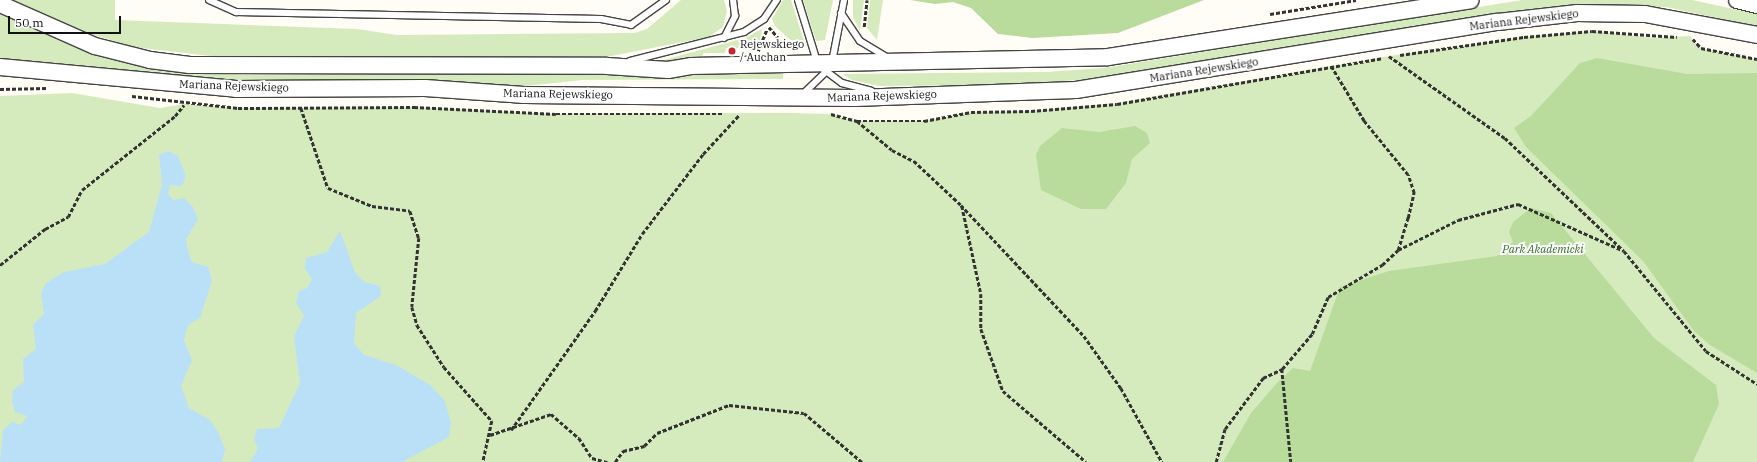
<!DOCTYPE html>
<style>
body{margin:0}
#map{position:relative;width:1757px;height:462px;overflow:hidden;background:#fffdf5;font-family:"IBM Plex Serif",serif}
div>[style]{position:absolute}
.green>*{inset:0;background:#d5ebbd}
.forest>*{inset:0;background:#b9dc9c}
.water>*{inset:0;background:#b9e0f7}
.path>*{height:2.5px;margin-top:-1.25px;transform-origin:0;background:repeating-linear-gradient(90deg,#333 0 4px,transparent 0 6px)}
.roads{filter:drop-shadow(1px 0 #444) drop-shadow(-1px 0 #444) drop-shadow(0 1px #444) drop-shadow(0 -1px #444)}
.service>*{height:6px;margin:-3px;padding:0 3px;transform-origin:3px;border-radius:3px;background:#fff}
.tertiary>*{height:16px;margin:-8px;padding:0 8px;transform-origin:8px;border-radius:8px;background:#fff}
.dots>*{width:11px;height:11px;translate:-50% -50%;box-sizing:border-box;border:2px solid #fff;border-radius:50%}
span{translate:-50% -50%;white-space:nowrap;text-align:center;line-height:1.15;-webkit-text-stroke:4px #fff;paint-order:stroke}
.street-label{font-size:11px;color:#111}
.poi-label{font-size:11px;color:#111}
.left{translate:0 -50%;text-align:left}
.park-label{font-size:11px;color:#2f6b1f;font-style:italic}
.scale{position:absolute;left:8px;top:16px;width:113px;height:18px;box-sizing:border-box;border:2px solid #111;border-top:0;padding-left:5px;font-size:12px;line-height:14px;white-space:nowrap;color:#111;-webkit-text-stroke:3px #fff;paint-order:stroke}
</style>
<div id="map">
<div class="green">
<i style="clip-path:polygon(12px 0,115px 0,115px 20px,357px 29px,397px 35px,634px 33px,647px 29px,681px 0,724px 0,727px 11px,723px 27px,709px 37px,606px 57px,228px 58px,133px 47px,79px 30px)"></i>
<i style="clip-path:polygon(783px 0,791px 0,804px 41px,790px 40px,775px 26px,772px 19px)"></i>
<i style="clip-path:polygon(803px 0,833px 0,825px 40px,816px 41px)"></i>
<i style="clip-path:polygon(853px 0,864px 0,860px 31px,853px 17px)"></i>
<i style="clip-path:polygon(870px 0,883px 0,877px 40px,867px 28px)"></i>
<i style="clip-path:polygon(1522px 0,1692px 0,1757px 14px,1757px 27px,1666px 7px,1578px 5px,1505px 13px,1095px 79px,999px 85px,879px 86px,852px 80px,843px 74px,1045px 72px,1104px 68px)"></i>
<i style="clip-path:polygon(0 14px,103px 57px,183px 72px,243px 75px,783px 73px,783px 79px,582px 80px,526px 86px,415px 80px,220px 80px,0 59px)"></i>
<i style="clip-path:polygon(762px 29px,760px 41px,748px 48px,726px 48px,725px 53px,703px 53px,702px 58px,676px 62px,656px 62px,745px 38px)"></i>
<i style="clip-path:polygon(1592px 31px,1654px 38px,1690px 36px,1701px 48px,1757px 59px,1757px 462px,0 462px,0 96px,72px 93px,160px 108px,184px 104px,238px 108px,414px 107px,556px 114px,790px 113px,831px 114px,857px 121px,924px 121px,971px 112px,1031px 111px,1117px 103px,1389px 56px,1524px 37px)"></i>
</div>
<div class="forest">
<i style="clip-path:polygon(910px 0,1204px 0,1118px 33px,1032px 38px,998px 34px,971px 8px,953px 2px,935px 4px)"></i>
<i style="clip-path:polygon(1597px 58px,1687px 74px,1757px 73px,1757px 373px,1710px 345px,1694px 331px,1643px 261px,1526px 147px,1514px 128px,1531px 116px,1580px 63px)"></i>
<i style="clip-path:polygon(1135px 126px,1147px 133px,1150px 143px,1132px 159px,1126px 183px,1106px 209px,1081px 209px,1041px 190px,1036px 155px,1040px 146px,1062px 128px,1099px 132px)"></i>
<i style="clip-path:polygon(1531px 208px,1551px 213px,1654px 338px,1716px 385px,1719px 404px,1693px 462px,1223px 462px,1251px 413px,1277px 383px,1293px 368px,1310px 371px,1340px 287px,1389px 271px,1497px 256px,1513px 242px,1509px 232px,1513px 222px)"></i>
</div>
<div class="water">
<i style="clip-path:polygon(168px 151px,178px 156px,186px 176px,182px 186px,170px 185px,168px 194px,173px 200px,184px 198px,193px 207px,198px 219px,186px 239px,188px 251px,192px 262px,208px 267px,212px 281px,200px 318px,188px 325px,184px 340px,192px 360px,181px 386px,189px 408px,210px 420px,219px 434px,225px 449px,222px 462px,0 462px,3px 430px,12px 422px,21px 425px,27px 416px,15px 412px,12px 401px,13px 390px,24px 382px,23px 359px,36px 349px,33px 325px,44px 314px,41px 293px,46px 283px,64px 272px,105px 264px,149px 232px,162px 185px,159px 155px)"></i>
<i style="clip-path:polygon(340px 231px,355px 272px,364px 282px,380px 286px,381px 296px,356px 313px,354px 343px,364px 355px,396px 365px,430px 385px,445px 401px,451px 423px,449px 437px,402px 462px,250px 462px,258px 449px,254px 439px,257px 429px,279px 428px,300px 383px,294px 337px,304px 315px,296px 303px,299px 291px,307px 288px,312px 279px,305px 269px,306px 258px,327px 252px)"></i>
</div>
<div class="path">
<i style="left:1270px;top:14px;width:87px;rotate:-9.2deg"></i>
<i style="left:769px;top:27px;width:28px;rotate:49deg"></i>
<i style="left:864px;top:27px;width:27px;rotate:-84deg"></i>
<i style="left:1693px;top:39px;width:12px;rotate:48deg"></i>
<i style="left:1701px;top:48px;width:57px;rotate:11.1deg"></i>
<i style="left:791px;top:47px;width:11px;rotate:-10deg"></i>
<i style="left:758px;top:51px;width:24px;rotate:-68deg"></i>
<i style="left:1400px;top:55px;width:125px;rotate:-8.3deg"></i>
<i style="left:1524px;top:37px;width:68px;rotate:-5deg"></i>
<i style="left:1592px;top:31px;width:85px;rotate:4deg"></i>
<i style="left:1389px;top:56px;width:142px;rotate:35.3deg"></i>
<i style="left:1505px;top:138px;width:164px;rotate:43.5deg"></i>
<i style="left:1624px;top:251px;width:129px;rotate:50.6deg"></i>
<i style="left:1706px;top:351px;width:61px;rotate:32.9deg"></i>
<i style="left:0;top:89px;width:47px;rotate:-1.2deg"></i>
<i style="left:132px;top:96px;width:107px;rotate:6.5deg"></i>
<i style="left:238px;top:108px;width:176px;rotate:-0.3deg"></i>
<i style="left:414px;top:107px;width:142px;rotate:2.8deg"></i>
<i style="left:556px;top:114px;width:166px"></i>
<i style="left:301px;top:108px;width:84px;rotate:71.4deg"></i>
<i style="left:328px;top:188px;width:48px;rotate:22.2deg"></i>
<i style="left:372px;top:206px;width:38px;rotate:7deg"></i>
<i style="left:410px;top:211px;width:28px;rotate:72deg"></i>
<i style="left:419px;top:238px;width:69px;rotate:95.8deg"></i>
<i style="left:412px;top:307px;width:19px;rotate:74deg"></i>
<i style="left:417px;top:325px;width:50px;rotate:57.3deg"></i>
<i style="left:444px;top:367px;width:72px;rotate:48.4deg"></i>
<i style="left:492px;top:421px;width:42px;rotate:102.4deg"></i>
<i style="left:831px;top:114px;width:27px;rotate:15deg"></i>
<i style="left:857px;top:121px;width:67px"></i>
<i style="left:924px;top:121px;width:48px;rotate:-10.8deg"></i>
<i style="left:971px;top:112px;width:60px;rotate:-1deg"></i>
<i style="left:1031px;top:111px;width:86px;rotate:-4.7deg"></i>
<i style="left:1117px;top:104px;width:269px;rotate:-9.8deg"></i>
<i style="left:857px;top:121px;width:45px;rotate:39.6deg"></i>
<i style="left:892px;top:150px;width:25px;rotate:27deg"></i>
<i style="left:914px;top:161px;width:64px;rotate:43.1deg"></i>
<i style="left:961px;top:205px;width:180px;rotate:46.8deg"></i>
<i style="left:1084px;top:336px;width:64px;rotate:54.6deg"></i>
<i style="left:1121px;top:388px;width:85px;rotate:61deg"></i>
<i style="left:962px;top:206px;width:90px;rotate:77.8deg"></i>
<i style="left:981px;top:294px;width:35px;rotate:90deg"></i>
<i style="left:981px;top:329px;width:66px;rotate:70.5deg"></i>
<i style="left:1003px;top:391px;width:109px;rotate:40.5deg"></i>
<i style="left:1398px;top:250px;width:67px;rotate:-26.6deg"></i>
<i style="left:1458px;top:220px;width:62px;rotate:-14.9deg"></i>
<i style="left:1518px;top:204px;width:114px;rotate:23.9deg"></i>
<i style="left:0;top:265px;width:58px;rotate:-38.7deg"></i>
<i style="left:45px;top:229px;width:26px;rotate:-28deg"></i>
<i style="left:68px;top:217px;width:30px;rotate:-63deg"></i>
<i style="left:82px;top:190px;width:119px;rotate:-38.5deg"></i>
<i style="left:175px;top:116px;width:14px;rotate:-51deg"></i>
<i style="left:1282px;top:369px;width:93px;rotate:84.5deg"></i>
<i style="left:511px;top:430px;width:146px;rotate:-54.8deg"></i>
<i style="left:595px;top:311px;width:90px;rotate:-58.6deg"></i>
<i style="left:642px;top:234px;width:101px;rotate:-52.7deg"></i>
<i style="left:703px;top:154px;width:54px;rotate:-47.2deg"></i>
<i style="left:490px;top:435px;width:65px;rotate:-19deg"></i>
<i style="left:551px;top:414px;width:37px;rotate:41deg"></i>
<i style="left:579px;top:438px;width:24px;rotate:57deg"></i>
<i style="left:592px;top:458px;width:16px;rotate:15deg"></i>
<i style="left:615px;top:462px;width:14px;rotate:-54deg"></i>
<i style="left:623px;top:451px;width:22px;rotate:-13deg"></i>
<i style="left:644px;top:446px;width:18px;rotate:-45deg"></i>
<i style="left:657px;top:433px;width:77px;rotate:-21.3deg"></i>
<i style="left:729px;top:405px;width:75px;rotate:6.1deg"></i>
<i style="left:804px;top:413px;width:76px;rotate:40.2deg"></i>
<i style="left:1216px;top:462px;width:34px;rotate:-75deg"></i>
<i style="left:1225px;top:429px;width:64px;rotate:-53.3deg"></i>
<i style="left:1263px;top:378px;width:21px;rotate:-25deg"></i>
<i style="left:1282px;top:369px;width:46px;rotate:-49.4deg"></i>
<i style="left:1312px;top:334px;width:40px;rotate:-66.6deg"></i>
<i style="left:1328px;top:297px;width:63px;rotate:-30.7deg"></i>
<i style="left:1382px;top:265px;width:22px;rotate:-43deg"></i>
<i style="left:1398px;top:250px;width:34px;rotate:-73deg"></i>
<i style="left:1408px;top:218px;width:26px;rotate:-77deg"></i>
<i style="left:1414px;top:193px;width:19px;rotate:-108deg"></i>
<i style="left:1408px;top:175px;width:70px;rotate:-129.2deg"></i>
<i style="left:1364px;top:121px;width:62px;rotate:-121.1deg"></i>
</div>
<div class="roads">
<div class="service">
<i style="left:209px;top:0;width:30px;rotate:24deg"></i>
<i style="left:236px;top:12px;width:365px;rotate:1.1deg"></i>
<i style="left:601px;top:19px;width:31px;rotate:11deg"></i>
<i style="left:631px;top:25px;width:43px;rotate:-35.5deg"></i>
<i style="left:798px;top:0;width:68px;rotate:72.9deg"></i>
<i style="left:818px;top:65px;width:30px;rotate:37deg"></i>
<i style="left:842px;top:83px;width:30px;rotate:15deg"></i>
<i style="left:841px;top:13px;width:34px;rotate:56deg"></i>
<i style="left:860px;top:41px;width:31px;rotate:31deg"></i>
<i style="left:724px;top:38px;width:25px;rotate:-63deg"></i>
<i style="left:735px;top:16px;width:16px;rotate:-97deg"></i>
<i style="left:630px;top:61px;width:118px;rotate:-14.3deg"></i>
<i style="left:744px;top:32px;width:24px;rotate:-33deg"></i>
<i style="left:764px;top:19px;width:23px;rotate:-56deg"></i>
<i style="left:832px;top:62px;width:63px;rotate:-79deg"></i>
<i style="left:803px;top:94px;width:35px;rotate:-44deg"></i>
</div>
<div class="tertiary">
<i style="left:1737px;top:0;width:21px;rotate:14deg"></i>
<i style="left:0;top:4px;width:104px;rotate:23.9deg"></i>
<i style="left:95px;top:46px;width:57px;rotate:14.3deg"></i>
<i style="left:150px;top:60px;width:40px;rotate:7.1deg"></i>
<i style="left:190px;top:65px;width:417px;rotate:0.1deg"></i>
<i style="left:607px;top:66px;width:61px;rotate:3.8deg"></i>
<i style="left:668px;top:70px;width:23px;rotate:-10deg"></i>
<i style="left:691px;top:66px;width:417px;rotate:-1.2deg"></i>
<i style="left:1108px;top:57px;width:367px;rotate:-8.9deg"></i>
<i style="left:0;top:67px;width:237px;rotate:5.3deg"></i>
<i style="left:236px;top:89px;width:189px;rotate:-0.3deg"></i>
<i style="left:425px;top:88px;width:99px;rotate:4deg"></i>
<i style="left:524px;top:95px;width:331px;rotate:0.5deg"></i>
<i style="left:855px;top:98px;width:221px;rotate:-2.1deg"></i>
<i style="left:1076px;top:90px;width:427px;rotate:-9.2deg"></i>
<i style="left:1498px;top:22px;width:80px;rotate:-6.5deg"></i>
<i style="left:1577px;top:13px;width:68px;rotate:0.8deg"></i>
<i style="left:1645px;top:14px;width:114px;rotate:10.6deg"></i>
</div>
</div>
<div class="dots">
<i style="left:732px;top:51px;background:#c4262e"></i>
</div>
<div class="street-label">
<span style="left:1524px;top:20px;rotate:-7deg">Mariana Rejewskiego</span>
<span style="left:1204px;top:70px;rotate:-9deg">Mariana Rejewskiego</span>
<span style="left:234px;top:86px;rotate:2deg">Mariana Rejewskiego</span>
<span style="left:558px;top:94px;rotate:1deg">Mariana Rejewskiego</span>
<span style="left:882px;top:96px;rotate:-2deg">Mariana Rejewskiego</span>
</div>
<div class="poi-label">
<span class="left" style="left:740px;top:51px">Rejewskiego<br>/ Auchan</span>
</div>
<div class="park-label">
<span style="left:1543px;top:249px">Park Akademicki</span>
</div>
<div class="scale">50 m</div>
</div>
